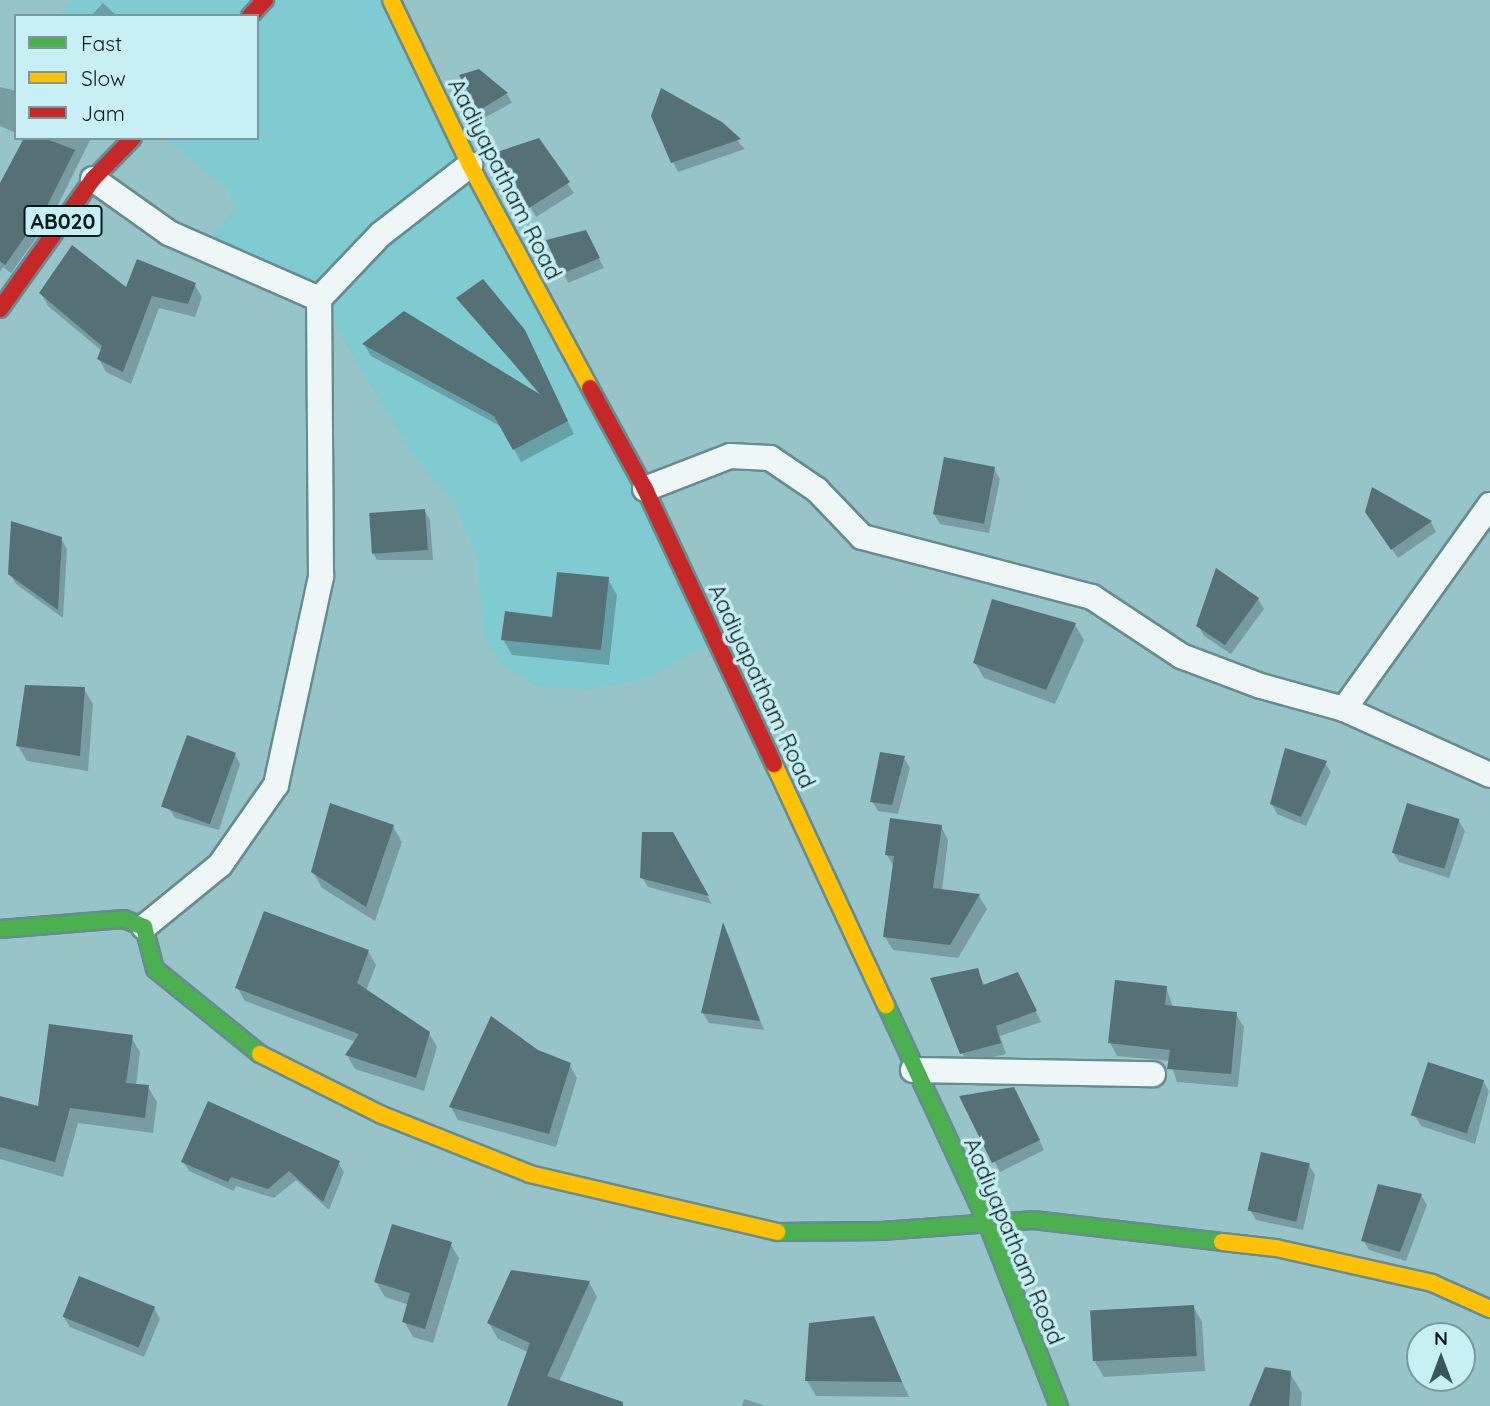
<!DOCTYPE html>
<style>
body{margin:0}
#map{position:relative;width:1490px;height:1406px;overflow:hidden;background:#97c4c9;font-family:Quicksand,sans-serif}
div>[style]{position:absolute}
.built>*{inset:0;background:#80cad1}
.shadow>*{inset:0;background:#0003;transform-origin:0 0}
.building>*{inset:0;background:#557176;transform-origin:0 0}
.roads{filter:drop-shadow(2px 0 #678c90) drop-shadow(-2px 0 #678c90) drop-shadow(0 2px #678c90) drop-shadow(0 -2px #678c90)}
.street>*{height:24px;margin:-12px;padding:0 12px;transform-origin:12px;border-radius:12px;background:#eff6f7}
.fast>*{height:16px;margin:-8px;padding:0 8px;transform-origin:8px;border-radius:8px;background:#4caf50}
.slow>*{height:16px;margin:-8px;padding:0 8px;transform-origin:8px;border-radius:8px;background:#ffc107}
.jam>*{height:16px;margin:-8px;padding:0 8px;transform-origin:8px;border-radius:8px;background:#c62828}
span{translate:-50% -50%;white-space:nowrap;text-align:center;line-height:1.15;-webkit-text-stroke:7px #c8eff3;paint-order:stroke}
.shield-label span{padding:2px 5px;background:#c8eff3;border:2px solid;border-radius:5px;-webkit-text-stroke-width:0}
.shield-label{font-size:21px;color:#011b1d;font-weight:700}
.street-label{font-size:23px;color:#011b1d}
.legend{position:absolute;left:14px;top:14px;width:245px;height:126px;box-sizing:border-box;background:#c8eff3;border:2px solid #789a9d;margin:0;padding:9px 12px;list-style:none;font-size:21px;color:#011b1d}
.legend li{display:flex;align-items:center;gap:14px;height:35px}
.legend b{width:35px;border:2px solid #789a9d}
.north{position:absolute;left:1406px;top:1322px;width:70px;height:70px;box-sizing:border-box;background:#c8eff3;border:2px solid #789a9d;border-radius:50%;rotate:0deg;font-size:19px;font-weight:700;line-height:28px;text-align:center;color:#011b1d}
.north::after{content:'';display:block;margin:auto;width:24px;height:32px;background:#365659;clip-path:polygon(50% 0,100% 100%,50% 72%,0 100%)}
</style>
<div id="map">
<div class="built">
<i style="clip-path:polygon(71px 0,391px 0,716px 639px,649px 678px,593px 689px,538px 687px,500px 664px,484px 636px,477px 556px,453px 501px,413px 455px,319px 299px,202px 247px,235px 208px,227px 189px,165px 138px,257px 138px,257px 16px,57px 16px)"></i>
</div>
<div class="shadow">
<i style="clip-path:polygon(103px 3px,117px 16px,91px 16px)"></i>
<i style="clip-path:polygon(0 87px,16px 91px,16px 133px,0 126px)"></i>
<i style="left:507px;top:94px;width:10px;height:32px;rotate:61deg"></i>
<i style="clip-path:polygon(721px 123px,745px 149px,678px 172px,673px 162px)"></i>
<i style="clip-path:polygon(26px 138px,91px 138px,53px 215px,11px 273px,3px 267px,0 272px,0 187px)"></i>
<i style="clip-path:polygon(538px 140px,574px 193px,536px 217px,500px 153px)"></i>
<i style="clip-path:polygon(585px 232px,604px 268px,568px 283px,548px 241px)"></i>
<i style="clip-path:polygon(194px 284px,202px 297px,195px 317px,159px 308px,131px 384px,106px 372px,99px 359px,102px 351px,48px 306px,41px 293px)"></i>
<i style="clip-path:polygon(459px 298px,531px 344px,574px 434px,521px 462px,502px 427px,371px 356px,364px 344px,539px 394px)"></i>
<i style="clip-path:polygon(994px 469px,1000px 479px,989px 533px,940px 524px,934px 514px)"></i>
<i style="clip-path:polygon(1373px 490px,1431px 522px,1436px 532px,1398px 558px,1373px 522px)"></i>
<i style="clip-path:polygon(424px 510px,430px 520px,433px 560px,377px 560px,371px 550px)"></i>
<i style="clip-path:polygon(61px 538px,67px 549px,63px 618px,16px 584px,10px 574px)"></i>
<i style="clip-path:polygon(608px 579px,617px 595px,609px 665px,512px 655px,503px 639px,554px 618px)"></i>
<i style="clip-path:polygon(1258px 599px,1264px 609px,1231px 654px,1204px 636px,1198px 625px)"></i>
<i style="clip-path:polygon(994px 601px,1075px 625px,1084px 640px,1055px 704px,984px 678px,975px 663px)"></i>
<i style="clip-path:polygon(84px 689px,93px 704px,88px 771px,27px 761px,18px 746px)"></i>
<i style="clip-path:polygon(235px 754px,240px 764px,219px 830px,175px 818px,169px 808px)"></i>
<i style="clip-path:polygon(904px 758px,910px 768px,898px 814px,878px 811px,872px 801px)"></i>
<i style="clip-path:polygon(1325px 763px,1331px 772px,1306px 826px,1277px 814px,1272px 804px)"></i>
<i style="clip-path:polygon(1459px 821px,1465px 831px,1449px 878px,1399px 862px,1393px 852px)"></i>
<i style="clip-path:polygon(941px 826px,948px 840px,942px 891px,979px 896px,987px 909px,958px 958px,893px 950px,885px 937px,894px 867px,887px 855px)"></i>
<i style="clip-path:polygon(393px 827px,402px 842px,375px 921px,322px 888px,313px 872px)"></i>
<i style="clip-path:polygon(672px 834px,712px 904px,648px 887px,642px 877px)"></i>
<i style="clip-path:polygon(724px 927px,728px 934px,764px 1030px,709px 1023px,703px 1013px)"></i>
<i style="clip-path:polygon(368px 951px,376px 965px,366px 991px,429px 1033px,437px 1047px,424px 1091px,355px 1069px,347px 1055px,356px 1042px,245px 1001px,237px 987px)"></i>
<i style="clip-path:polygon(977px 970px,985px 986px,1023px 984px,1041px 1022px,1000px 1036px,1006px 1054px,968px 1063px,962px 1053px)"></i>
<i style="clip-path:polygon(1166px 987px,1173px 1007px,1236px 1014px,1244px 1027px,1238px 1087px,1177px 1082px,1170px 1061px,1117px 1056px,1110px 1043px)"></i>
<i style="clip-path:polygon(131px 1037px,140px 1052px,136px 1086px,148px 1087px,157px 1102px,153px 1133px,78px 1123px,63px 1177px,0 1159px,0 1098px,40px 1108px)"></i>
<i style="clip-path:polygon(537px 1052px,569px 1064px,577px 1078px,556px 1147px,458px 1120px,451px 1107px)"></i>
<i style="clip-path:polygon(1483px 1081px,1489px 1091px,1475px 1144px,1421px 1126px,1415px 1116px)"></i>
<i style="clip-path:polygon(962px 1098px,1019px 1099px,1044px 1150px,1000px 1172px)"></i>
<i style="clip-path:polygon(183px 1161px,338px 1162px,344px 1172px,329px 1210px,296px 1180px,274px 1198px,236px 1186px,234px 1191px,189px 1171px)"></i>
<i style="clip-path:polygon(1309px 1165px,1315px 1175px,1303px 1230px,1256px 1220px,1250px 1210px)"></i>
<i style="clip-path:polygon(1421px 1195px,1427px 1205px,1406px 1261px,1369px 1250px,1363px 1240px)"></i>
<i style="clip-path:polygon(450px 1243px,459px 1258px,433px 1343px,413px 1337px,404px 1321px,409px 1305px,385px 1297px,376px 1282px)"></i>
<i style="clip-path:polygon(589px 1282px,597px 1297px,559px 1382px,603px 1406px,509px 1406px,528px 1352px,498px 1339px,489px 1323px)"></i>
<i style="clip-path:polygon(1193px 1306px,1202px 1322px,1205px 1371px,1104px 1377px,1095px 1362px)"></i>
<i style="clip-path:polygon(154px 1308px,160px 1319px,144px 1357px,70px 1327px,64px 1317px)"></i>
<i style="clip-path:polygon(873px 1318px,909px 1397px,816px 1396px,807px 1381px)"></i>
<i style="clip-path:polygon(1290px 1373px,1302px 1393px,1301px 1406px,1251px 1406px)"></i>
<i style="clip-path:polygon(744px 1399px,766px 1406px,742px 1406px)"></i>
</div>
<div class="building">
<i style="clip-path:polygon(479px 69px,508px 93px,478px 111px,459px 75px)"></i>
<i style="clip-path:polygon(661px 88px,722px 122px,741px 139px,671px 163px,651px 116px)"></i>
<i style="clip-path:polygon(24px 138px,44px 138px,75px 150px,48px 204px,5px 265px,0 261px,0 183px)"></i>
<i style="clip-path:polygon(539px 138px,570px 182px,529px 208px,497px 152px)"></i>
<i style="clip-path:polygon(586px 230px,600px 258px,561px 274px,546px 240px)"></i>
<i style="clip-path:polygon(72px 245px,126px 287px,137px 259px,196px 283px,188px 304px,152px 296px,123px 372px,97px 359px,102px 346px,39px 293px)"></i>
<i style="clip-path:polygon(483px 279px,525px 330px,568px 421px,513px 450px,494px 416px,362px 344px,404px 311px,541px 395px,456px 298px)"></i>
<i style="left:944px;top:457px;width:52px;height:58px;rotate:11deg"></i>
<i style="clip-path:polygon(1372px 487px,1432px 521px,1391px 550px,1365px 512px)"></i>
<i style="left:425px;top:509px;width:41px;height:56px;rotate:86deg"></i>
<i style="clip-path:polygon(11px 521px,62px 537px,58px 610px,8px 574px)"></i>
<i style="clip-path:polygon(1216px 568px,1259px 598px,1225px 645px,1196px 626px)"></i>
<i style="clip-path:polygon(557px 572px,609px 577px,601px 650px,501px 640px,505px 611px,552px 617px)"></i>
<i style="clip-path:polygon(992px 599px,1076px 623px,1046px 690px,973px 663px)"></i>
<i style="clip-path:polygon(25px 685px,85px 687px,80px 756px,16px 746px)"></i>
<i style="left:187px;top:735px;width:52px;height:76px;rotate:20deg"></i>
<i style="clip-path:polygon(1285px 748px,1327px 761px,1301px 817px,1270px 804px)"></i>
<i style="clip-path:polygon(880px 752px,905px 756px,892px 805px,870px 802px)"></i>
<i style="clip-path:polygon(330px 803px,394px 825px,366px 907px,311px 872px)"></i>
<i style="left:1407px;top:803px;width:55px;height:52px;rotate:17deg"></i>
<i style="clip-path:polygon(890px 818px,942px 825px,933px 888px,980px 894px,950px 945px,883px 937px,894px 856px,885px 855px)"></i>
<i style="clip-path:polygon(642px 832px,673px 832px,709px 896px,640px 878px)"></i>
<i style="clip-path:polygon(264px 911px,369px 950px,357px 983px,430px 1032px,416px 1078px,345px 1055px,359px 1034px,235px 988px)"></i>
<i style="clip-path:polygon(723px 922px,760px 1021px,701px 1013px)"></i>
<i style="clip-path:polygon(978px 968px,983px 985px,1018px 972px,1037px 1011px,996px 1026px,1001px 1043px,960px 1054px,930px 978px)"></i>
<i style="clip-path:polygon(1115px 980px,1167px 986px,1165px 1005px,1237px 1012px,1231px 1074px,1167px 1069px,1170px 1050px,1108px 1043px)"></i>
<i style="clip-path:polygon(491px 1016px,538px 1050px,571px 1063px,549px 1134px,449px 1107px)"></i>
<i style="clip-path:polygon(49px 1024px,133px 1035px,126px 1083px,149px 1085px,145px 1118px,70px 1108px,55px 1162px,0 1147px,0 1096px,38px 1106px)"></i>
<i style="left:1428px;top:1062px;width:59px;height:56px;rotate:18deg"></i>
<i style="clip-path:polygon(1014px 1087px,1040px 1140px,992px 1163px,959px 1096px)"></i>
<i style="clip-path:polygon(208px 1101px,340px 1161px,323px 1202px,289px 1171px,268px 1189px,231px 1177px,228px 1182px,181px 1162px)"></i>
<i style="left:1261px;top:1152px;width:50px;height:60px;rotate:13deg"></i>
<i style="clip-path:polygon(1378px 1184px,1422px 1194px,1400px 1252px,1361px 1241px)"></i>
<i style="clip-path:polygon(392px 1224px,452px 1242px,425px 1329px,402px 1322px,410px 1293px,374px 1282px)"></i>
<i style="clip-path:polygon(511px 1270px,590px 1281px,547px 1376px,623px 1402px,623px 1406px,507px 1406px,530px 1343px,487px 1323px)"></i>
<i style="left:79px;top:1276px;width:82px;height:44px;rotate:22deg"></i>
<i style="left:1194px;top:1305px;width:51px;height:104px;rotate:87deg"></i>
<i style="clip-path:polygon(874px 1316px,902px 1382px,805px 1381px,809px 1323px)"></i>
<i style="clip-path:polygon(1265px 1367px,1291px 1371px,1289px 1406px,1249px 1406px)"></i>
</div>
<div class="roads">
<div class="street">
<i style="left:93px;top:179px;width:93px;rotate:35.4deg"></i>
<i style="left:169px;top:233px;width:164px;rotate:23.7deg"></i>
<i style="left:645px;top:489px;width:91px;rotate:-21.2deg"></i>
<i style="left:730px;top:456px;width:40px;rotate:2.9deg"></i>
<i style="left:770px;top:458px;width:57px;rotate:34.2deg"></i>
<i style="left:817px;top:490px;width:65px;rotate:46.2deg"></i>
<i style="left:862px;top:537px;width:238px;rotate:14.6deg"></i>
<i style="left:1092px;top:597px;width:107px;rotate:33.5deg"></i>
<i style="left:1181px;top:656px;width:85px;rotate:20.6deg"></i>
<i style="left:1261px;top:686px;width:86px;rotate:15.5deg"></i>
<i style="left:1344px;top:709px;width:160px;rotate:24.3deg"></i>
<i style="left:1344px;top:709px;width:251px;rotate:-54.4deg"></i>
<i style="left:144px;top:927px;width:98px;rotate:-39.2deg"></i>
<i style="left:220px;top:865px;width:98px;rotate:-55deg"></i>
<i style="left:276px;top:785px;width:214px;rotate:-77.8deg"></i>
<i style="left:321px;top:576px;width:277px;rotate:-90.4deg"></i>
<i style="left:319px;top:299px;width:90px;rotate:-46.4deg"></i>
<i style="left:381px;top:234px;width:113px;rotate:-37.8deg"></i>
<i style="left:913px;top:1070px;width:240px;rotate:1deg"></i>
</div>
<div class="fast">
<i style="left:0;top:929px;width:124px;rotate:-4.6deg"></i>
<i style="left:124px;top:919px;width:22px;rotate:22deg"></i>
<i style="left:144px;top:927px;width:43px;rotate:75.3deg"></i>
<i style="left:155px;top:969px;width:135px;rotate:39deg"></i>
<i style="left:886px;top:1005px;width:237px;rotate:65.1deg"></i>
<i style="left:986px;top:1220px;width:200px;rotate:68.6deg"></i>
<i style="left:777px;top:1232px;width:104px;rotate:-0.6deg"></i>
<i style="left:881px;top:1231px;width:152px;rotate:-4.1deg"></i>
<i style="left:1033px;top:1220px;width:190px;rotate:6.6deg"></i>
</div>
<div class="slow">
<i style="left:391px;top:0;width:183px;rotate:64.4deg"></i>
<i style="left:470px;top:165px;width:253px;rotate:61.7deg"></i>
<i style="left:774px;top:764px;width:266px;rotate:65.1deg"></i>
<i style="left:260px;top:1054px;width:136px;rotate:26.6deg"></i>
<i style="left:382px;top:1115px;width:159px;rotate:21.7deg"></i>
<i style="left:530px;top:1174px;width:254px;rotate:13.2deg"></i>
<i style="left:1222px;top:1242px;width:54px;rotate:6.3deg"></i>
<i style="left:1276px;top:1248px;width:160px;rotate:12.6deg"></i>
<i style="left:1432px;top:1283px;width:64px;rotate:24.1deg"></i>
</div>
<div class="jam">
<i style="left:250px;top:16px;width:22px;rotate:-47deg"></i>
<i style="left:0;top:309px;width:160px;rotate:-54.4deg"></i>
<i style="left:93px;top:179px;width:57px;rotate:-45.7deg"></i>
<i style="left:590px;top:388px;width:115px;rotate:61.4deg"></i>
<i style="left:645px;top:489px;width:304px;rotate:64.9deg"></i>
</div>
</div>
<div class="shield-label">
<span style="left:63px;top:221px">AB020</span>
</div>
<div class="street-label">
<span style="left:505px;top:179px;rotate:63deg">Aadiyapatham Road</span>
<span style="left:762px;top:686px;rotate:65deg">Aadiyapatham Road</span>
<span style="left:1014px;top:1241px;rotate:67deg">Aadiyapatham Road</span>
</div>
<ul class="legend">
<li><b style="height:9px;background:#4caf50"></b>Fast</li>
<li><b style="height:9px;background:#ffc107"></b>Slow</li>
<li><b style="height:9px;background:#c62828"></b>Jam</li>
</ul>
<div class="north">N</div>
</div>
